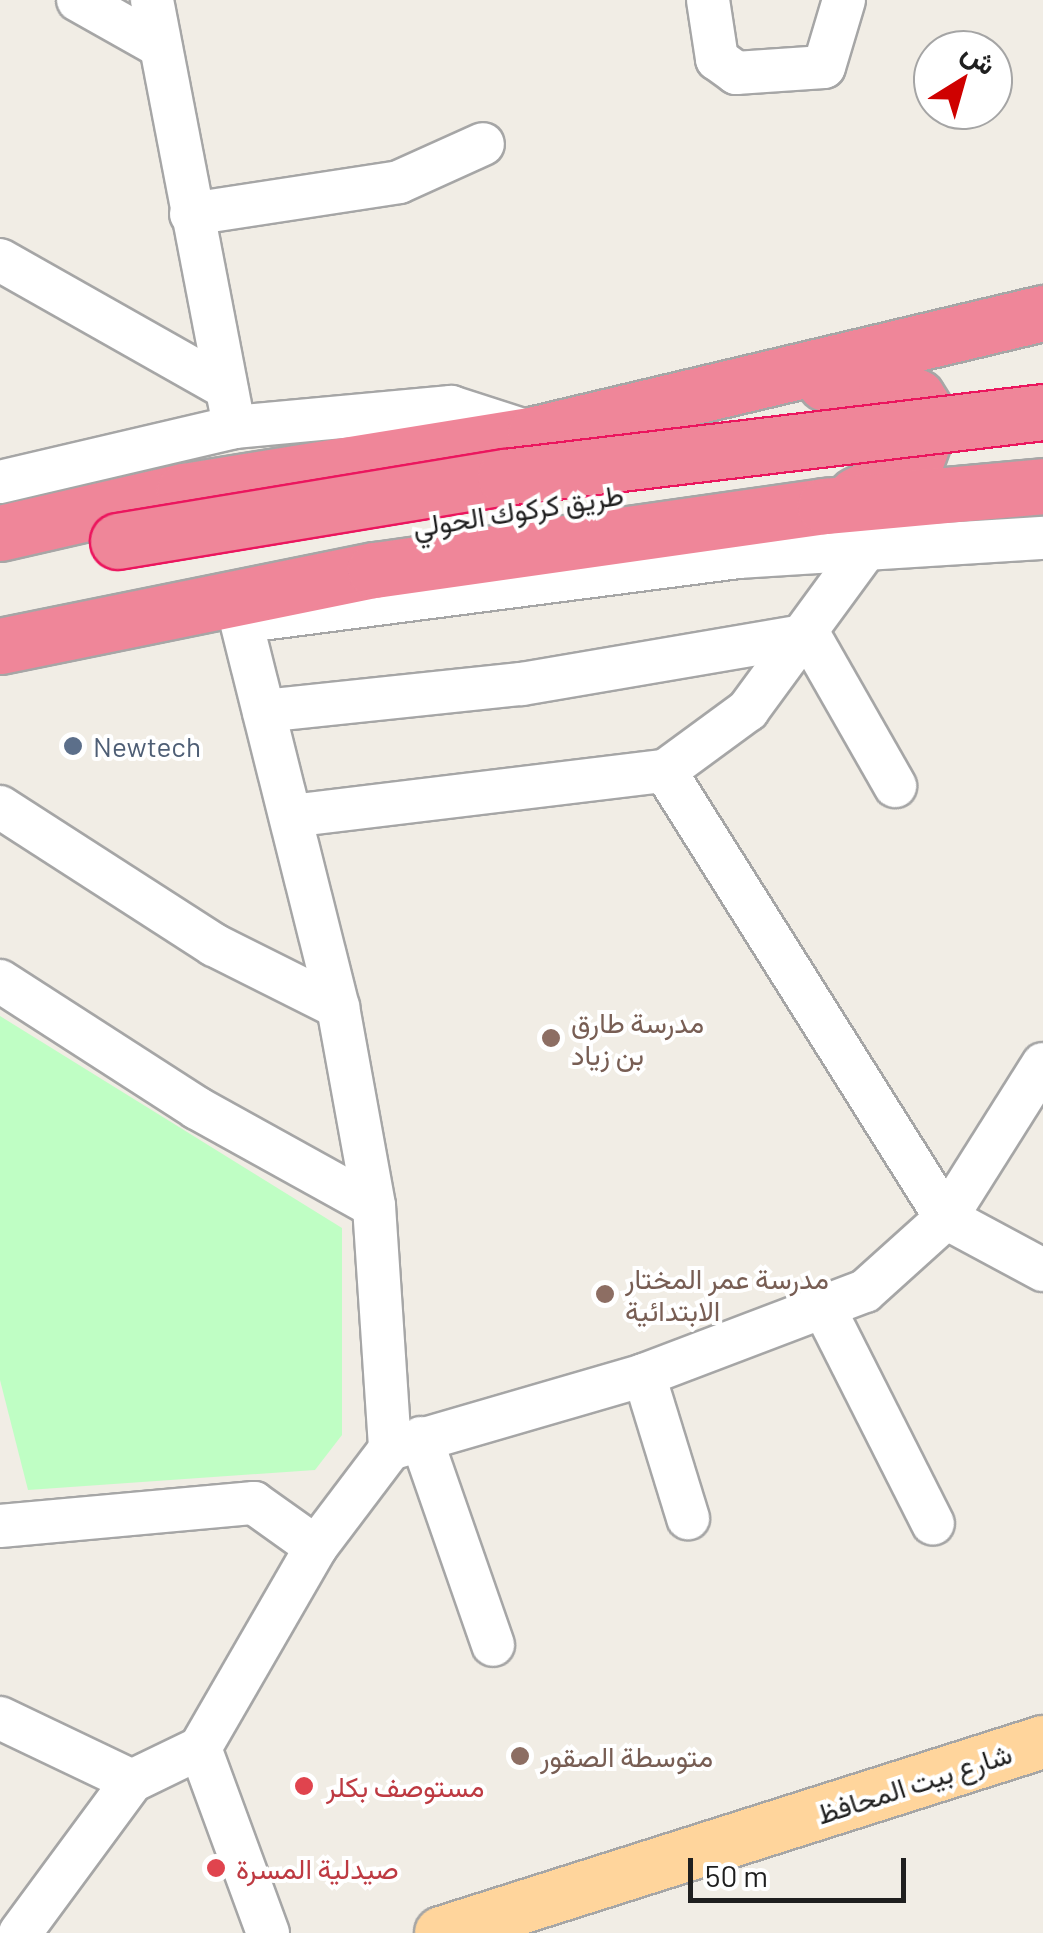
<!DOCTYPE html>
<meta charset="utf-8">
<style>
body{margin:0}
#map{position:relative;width:1043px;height:1933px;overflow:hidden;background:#f1ede5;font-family:Barlow,Vazirmatn,sans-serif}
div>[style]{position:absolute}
.park>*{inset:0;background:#bffec4}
.roads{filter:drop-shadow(2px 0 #a6a6a6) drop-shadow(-2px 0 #a6a6a6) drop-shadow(0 2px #a6a6a6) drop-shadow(0 -2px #a6a6a6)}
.minor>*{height:42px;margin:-21px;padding:0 21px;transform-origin:21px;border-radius:21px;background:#fff}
.major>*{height:52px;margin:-26px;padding:0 26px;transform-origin:26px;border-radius:26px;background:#ffd59c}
.highway>*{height:55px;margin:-27.5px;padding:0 27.5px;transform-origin:27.5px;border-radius:27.5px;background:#ef8699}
.bridges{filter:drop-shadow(2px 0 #eb165e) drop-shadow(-2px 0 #eb165e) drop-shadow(0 2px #eb165e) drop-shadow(0 -2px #eb165e)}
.highway-bridge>*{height:55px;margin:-27.5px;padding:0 27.5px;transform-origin:27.5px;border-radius:27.5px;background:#ef8699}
.dots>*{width:28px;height:28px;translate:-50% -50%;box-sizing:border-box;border:5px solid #fff;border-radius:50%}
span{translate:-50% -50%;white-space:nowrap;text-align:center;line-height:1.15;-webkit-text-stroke:8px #fff;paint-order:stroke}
.street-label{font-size:28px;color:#1f1f1f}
.service-label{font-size:28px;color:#4e5e75}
.left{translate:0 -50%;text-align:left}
.education-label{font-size:28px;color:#785e54}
.health-label{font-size:28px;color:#be3a42}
.north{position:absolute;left:913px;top:30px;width:100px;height:100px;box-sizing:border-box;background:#fff;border:2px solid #a5a5a5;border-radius:50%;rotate:37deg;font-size:28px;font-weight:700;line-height:40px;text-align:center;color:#1f1f1f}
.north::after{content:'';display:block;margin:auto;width:35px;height:45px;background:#cf0100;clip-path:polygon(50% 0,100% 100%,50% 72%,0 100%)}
.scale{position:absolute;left:688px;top:1858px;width:218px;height:45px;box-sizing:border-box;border:5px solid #1f1f1f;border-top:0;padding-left:12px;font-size:30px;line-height:35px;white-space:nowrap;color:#1f1f1f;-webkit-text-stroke:8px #fff;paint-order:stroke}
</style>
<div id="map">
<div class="park">
<i style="clip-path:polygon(0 1016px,342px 1228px,342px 1435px,315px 1470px,28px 1490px,0 1380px)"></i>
</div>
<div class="roads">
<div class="minor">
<i style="left:78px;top:0;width:92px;rotate:29.4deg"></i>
<i style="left:152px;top:0;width:435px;rotate:79.1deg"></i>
<i style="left:708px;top:0;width:60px;rotate:81.3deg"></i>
<i style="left:717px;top:59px;width:24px;rotate:36deg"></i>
<i style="left:736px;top:73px;width:88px;rotate:-3.9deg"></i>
<i style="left:824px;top:67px;width:70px;rotate:-73.4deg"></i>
<i style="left:191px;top:214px;width:210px;rotate:-8.7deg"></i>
<i style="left:399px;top:182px;width:92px;rotate:-24.3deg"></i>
<i style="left:0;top:260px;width:260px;rotate:29.5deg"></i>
<i style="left:0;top:482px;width:240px;rotate:-13.2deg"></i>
<i style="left:234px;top:427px;width:218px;rotate:-5.3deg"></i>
<i style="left:451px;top:407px;width:88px;rotate:17.8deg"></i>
<i style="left:241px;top:621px;width:398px;rotate:75.9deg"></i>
<i style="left:338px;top:1007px;width:202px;rotate:79.7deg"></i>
<i style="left:374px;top:1206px;width:244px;rotate:86.2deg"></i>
<i style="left:246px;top:621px;width:497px;rotate:-7.4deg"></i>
<i style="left:739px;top:557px;width:305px;rotate:-3.6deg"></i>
<i style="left:264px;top:711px;width:259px;rotate:-6deg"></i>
<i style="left:522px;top:684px;width:291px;rotate:-9.7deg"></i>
<i style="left:809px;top:635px;width:174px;rotate:60.3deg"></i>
<i style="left:665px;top:771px;width:528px;rotate:57.85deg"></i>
<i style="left:946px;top:1218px;width:110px;rotate:28.2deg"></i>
<i style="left:0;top:807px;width:255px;rotate:32.8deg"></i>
<i style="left:214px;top:945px;width:139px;rotate:26.6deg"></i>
<i style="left:291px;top:816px;width:377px;rotate:-6.9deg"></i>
<i style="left:665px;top:771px;width:103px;rotate:-36.3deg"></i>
<i style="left:748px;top:710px;width:203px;rotate:-53.8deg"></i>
<i style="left:0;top:981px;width:234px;rotate:32.8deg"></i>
<i style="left:197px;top:1108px;width:202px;rotate:29deg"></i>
<i style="left:826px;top:1312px;width:237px;rotate:63.2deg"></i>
<i style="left:644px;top:1375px;width:150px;rotate:72.9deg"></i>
<i style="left:421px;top:1438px;width:219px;rotate:70.8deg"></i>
<i style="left:0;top:1526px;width:255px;rotate:-5.2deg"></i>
<i style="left:254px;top:1503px;width:76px;rotate:35.4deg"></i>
<i style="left:0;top:1718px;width:146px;rotate:25.5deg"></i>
<i style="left:200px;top:1748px;width:197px;rotate:69.8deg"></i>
<i style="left:20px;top:1933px;width:189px;rotate:-53.6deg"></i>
<i style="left:132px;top:1781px;width:76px;rotate:-25.9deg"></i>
<i style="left:200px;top:1748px;width:232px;rotate:-60deg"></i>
<i style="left:316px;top:1547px;width:123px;rotate:-52.9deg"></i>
<i style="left:390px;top:1449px;width:265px;rotate:-16.2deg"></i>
<i style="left:644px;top:1375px;width:236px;rotate:-20.8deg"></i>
<i style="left:865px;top:1291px;width:109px;rotate:-42deg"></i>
<i style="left:946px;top:1218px;width:182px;rotate:-57.8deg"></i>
</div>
<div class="major">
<i style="left:441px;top:1933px;width:632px;rotate:-17.6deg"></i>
</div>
<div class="highway">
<i style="left:825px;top:383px;width:61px;rotate:-0.9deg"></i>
<i style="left:886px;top:382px;width:34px;rotate:26deg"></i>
<i style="left:917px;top:397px;width:26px;rotate:58deg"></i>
<i style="left:931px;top:419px;width:50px;rotate:109.9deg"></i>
<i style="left:914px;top:466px;width:65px;rotate:153.4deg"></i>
<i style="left:0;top:533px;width:189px;rotate:-12.9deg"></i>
<i style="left:184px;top:491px;width:356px;rotate:-9.2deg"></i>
<i style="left:535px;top:434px;width:522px;rotate:-13.4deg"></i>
<i style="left:0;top:646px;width:383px;rotate:-11.5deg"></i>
<i style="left:375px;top:570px;width:455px;rotate:-8.1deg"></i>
<i style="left:825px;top:506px;width:219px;rotate:-5.2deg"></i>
</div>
</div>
<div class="bridges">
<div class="highway-bridge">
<i style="left:118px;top:541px;width:392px;rotate:-9.4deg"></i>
<i style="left:505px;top:477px;width:542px;rotate:-6.89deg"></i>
</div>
</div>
<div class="dots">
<i style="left:73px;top:746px;background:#5c6f8a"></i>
<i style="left:551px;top:1038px;background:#8d6e63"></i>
<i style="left:605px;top:1294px;background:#8d6e63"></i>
<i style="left:520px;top:1756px;background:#8d6e63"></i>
<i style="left:304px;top:1786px;background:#e0444e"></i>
<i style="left:216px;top:1868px;background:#e0444e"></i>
</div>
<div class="street-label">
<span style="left:518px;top:510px;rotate:-9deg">طريق كركوك الحولي</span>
<span style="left:914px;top:1783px;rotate:-18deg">شارع بيت المحافظ</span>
</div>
<div class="service-label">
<span class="left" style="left:93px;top:746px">Newtech</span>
</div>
<div class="education-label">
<span class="left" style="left:571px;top:1038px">مدرسة طارق<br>بن زياد</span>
<span class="left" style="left:625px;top:1294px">مدرسة عمر المختار<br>الابتدائية</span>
<span class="left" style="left:540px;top:1756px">متوسطة الصقور</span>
</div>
<div class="health-label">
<span class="left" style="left:326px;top:1786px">مستوصف بكلر</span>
<span class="left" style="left:236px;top:1868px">صيدلية المسرة</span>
</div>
<div class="north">ش</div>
<div class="scale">50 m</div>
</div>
